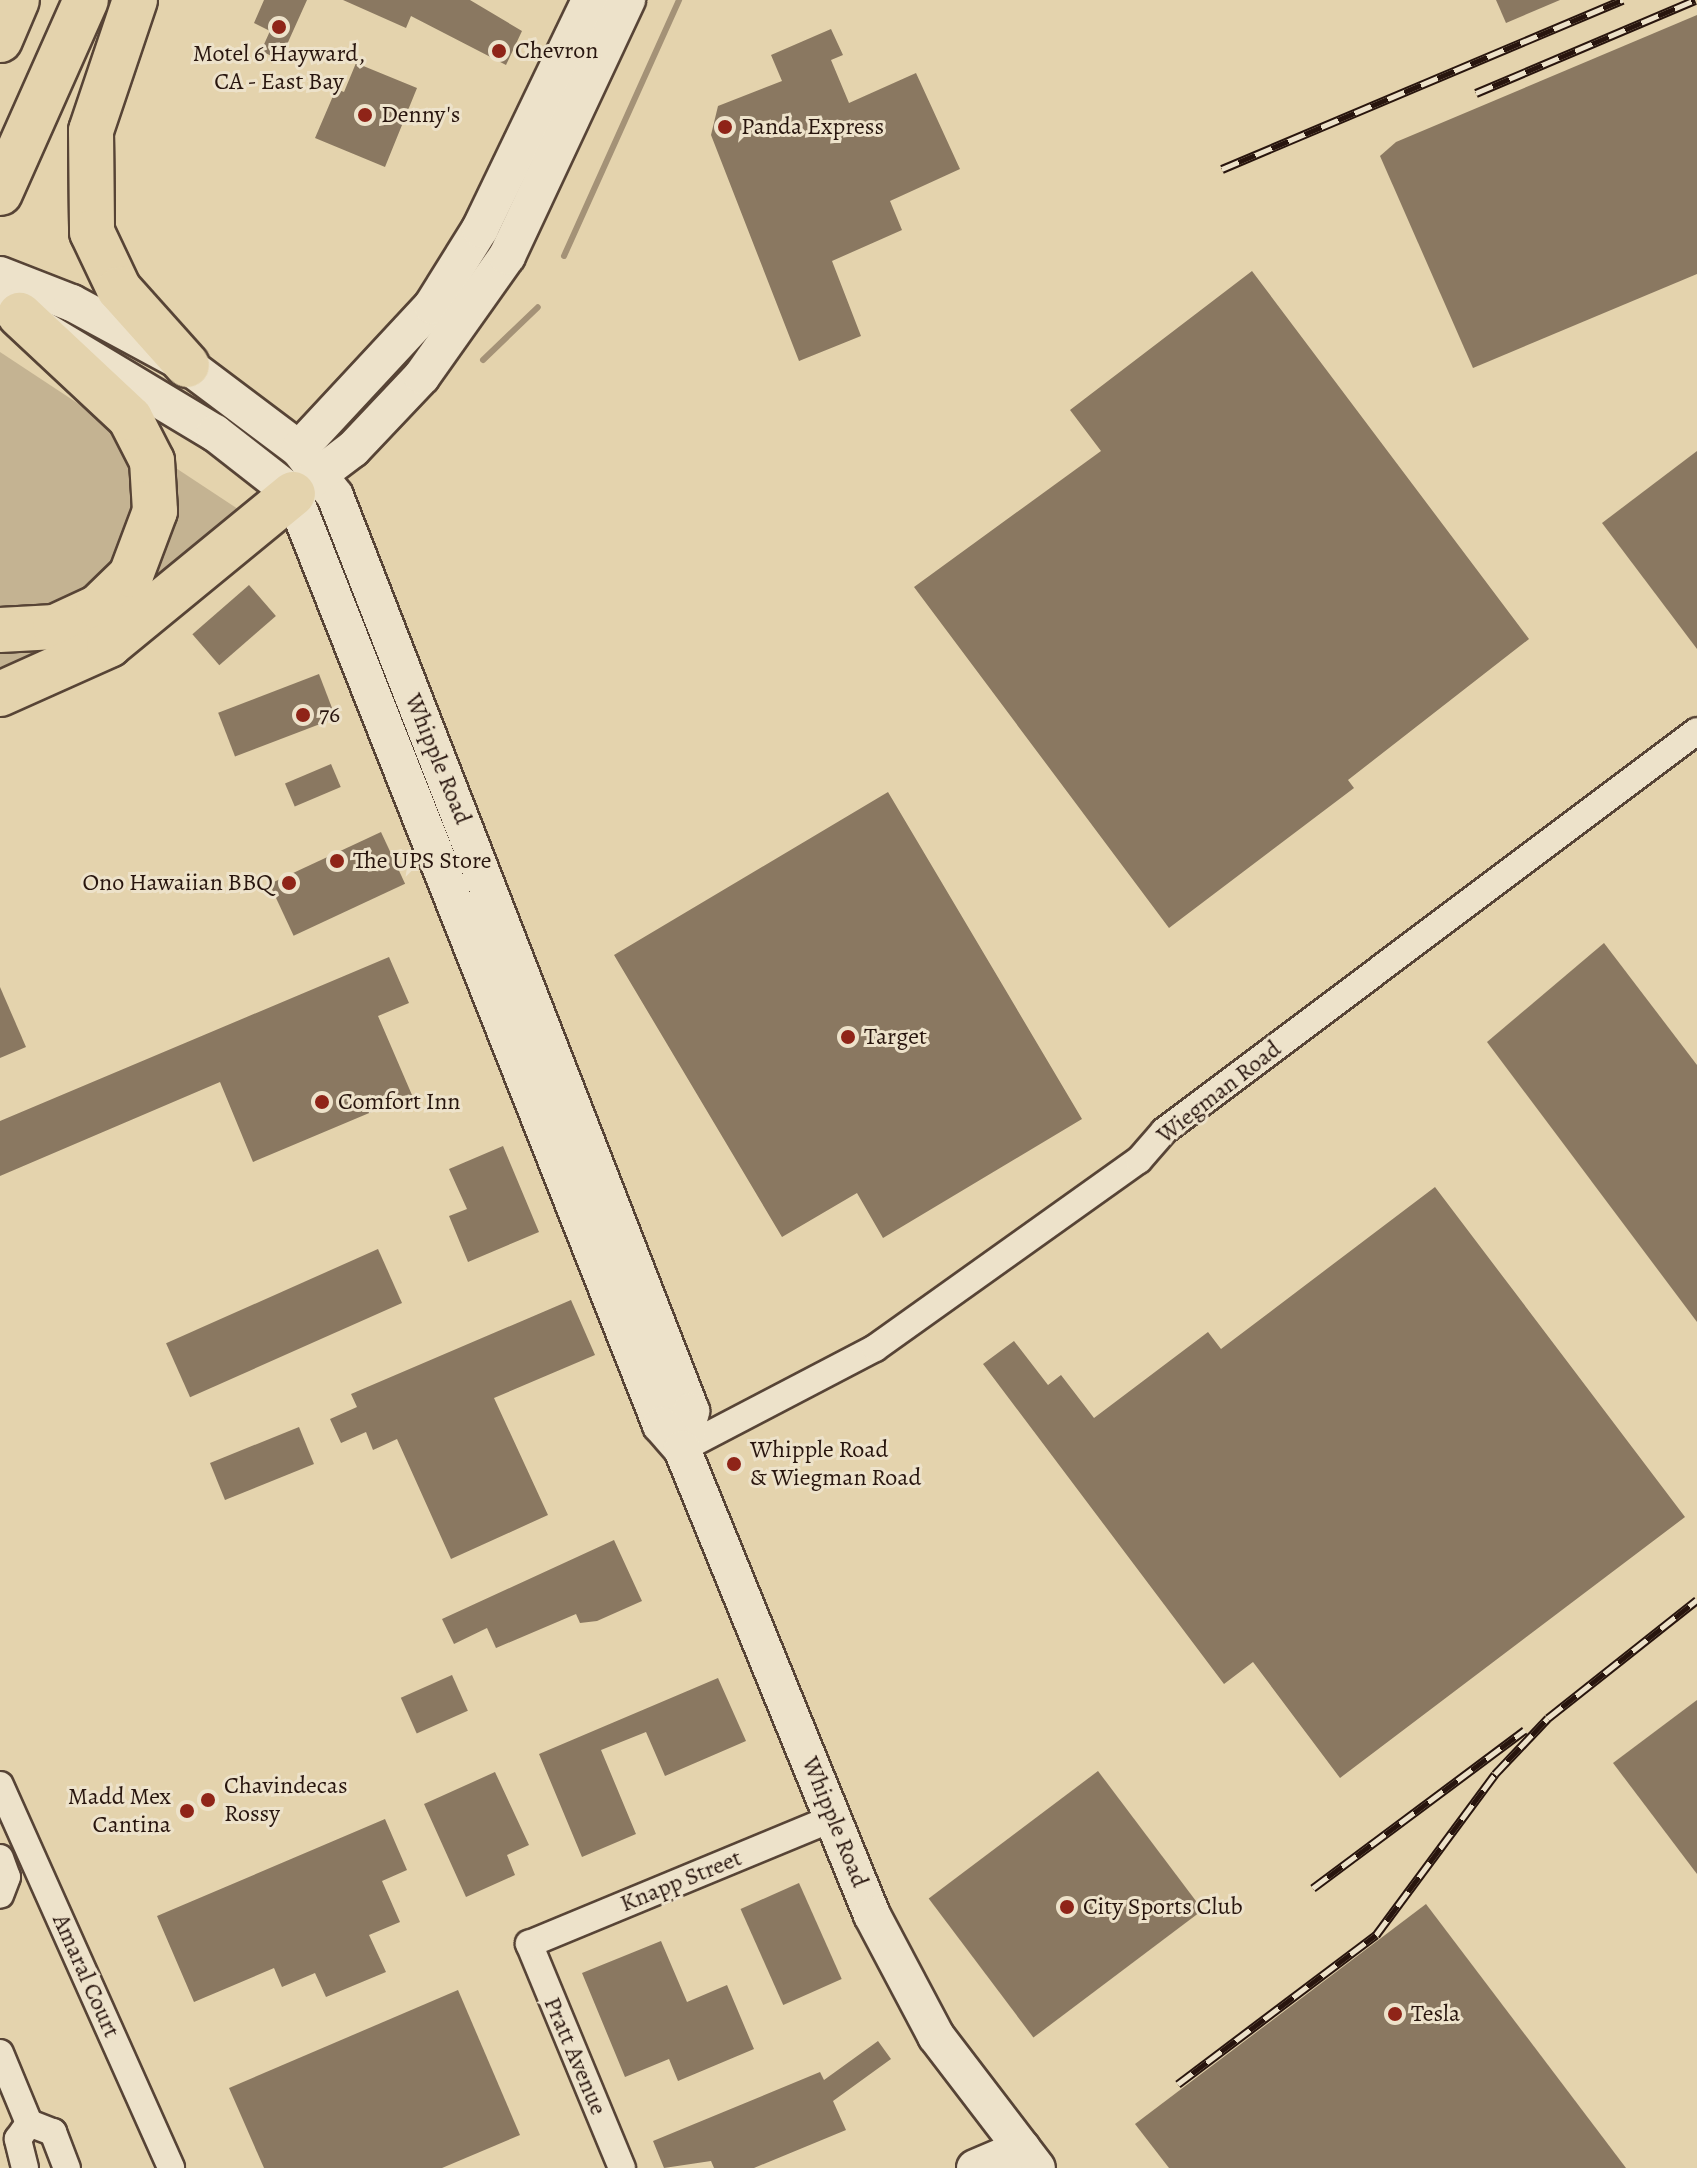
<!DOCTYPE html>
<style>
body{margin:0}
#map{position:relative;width:1697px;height:2168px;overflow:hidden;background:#e4d3ad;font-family:Alegreya,serif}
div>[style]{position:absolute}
.green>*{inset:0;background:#c4b392}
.stream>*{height:6px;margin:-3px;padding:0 3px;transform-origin:3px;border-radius:3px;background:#a49277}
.building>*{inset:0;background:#8a7861;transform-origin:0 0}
.roads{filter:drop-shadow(2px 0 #574436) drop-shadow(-2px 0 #574436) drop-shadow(0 2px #574436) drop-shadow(0 -2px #574436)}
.street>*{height:26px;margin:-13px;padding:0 13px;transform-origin:13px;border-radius:13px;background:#ede2ca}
.secondary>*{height:36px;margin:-18px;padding:0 18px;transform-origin:18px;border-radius:18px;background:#ede2ca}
.highway>*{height:44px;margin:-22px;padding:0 22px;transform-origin:22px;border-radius:22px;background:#e4d3ad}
.rail>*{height:9px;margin-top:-4.5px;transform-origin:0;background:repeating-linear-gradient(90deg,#ede2ca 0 18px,#28150e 0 36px);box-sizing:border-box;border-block:2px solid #28150e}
.dots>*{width:22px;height:22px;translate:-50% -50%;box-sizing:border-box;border:4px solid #ede2ca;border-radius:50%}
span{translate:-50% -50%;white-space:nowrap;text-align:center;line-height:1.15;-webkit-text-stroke:6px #ede2ca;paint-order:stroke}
.poi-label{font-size:24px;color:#28150e}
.left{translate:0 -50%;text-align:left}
.right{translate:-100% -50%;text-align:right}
.street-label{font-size:24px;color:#28150e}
</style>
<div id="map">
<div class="green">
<i style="clip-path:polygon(0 352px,241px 511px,102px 632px,0 667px)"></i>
</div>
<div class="stream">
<i style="left:564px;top:256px;width:281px;rotate:-65.8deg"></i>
<i style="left:483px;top:360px;width:76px;rotate:-43.9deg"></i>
</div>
<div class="building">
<i style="clip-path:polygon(264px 0,307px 0,280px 60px,261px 51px,270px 31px,254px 23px)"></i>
<i style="clip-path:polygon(343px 0,470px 0,522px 31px,506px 65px,411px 16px,406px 28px)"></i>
<i style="clip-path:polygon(1496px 0,1560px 0,1506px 23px)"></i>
<i style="clip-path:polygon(1697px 15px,1697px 274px,1473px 368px,1380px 156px,1396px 142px)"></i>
<i style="clip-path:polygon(831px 29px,843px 55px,831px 60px,849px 103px,916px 73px,960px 169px,890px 201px,902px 230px,832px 261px,861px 336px,799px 361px,711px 135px,718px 106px,782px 81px,771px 55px)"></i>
<i style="clip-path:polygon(356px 63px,417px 88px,385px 167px,315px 138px,336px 89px,344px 92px)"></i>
<i style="clip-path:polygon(1252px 271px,1529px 639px,1348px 780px,1354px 788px,1169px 928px,914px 587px,1101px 451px,1070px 410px)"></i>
<i style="clip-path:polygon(1697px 451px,1697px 649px,1602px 523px)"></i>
<i style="left:249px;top:585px;width:41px;height:75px;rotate:49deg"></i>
<i style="left:319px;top:674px;width:47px;height:108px;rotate:69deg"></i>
<i style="left:331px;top:764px;width:25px;height:50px;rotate:67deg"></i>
<i style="clip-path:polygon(888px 792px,1082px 1119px,883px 1238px,857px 1193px,782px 1237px,614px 955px)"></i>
<i style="left:381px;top:832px;width:57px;height:123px;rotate:65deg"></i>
<i style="clip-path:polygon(1604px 943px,1697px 1065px,1697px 1322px,1487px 1042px)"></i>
<i style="clip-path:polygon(389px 957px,409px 1003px,378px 1016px,412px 1095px,253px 1162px,220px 1082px,0 1176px,0 1121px)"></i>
<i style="clip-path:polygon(0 987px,26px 1047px,0 1058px)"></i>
<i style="clip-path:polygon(503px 1146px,539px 1232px,468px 1262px,449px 1216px,467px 1209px,449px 1169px)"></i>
<i style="clip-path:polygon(1435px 1187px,1685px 1517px,1340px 1778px,1253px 1662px,1224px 1684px,983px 1364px,1014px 1341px,1048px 1385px,1061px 1375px,1094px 1418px,1208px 1332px,1221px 1349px)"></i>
<i style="left:378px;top:1249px;width:59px;height:232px;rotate:66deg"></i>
<i style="clip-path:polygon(571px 1300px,595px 1355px,494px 1398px,548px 1515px,451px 1559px,397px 1439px,373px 1450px,366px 1432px,341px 1443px,330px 1419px,357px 1407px,351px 1394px)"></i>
<i style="left:299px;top:1427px;width:40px;height:96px;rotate:68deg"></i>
<i style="clip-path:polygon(614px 1540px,642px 1601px,597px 1621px,580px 1623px,576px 1614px,496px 1648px,487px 1628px,454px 1644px,442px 1619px)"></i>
<i style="left:452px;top:1675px;width:39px;height:56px;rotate:66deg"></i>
<i style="clip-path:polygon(718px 1678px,746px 1741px,665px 1776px,646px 1732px,601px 1750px,636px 1834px,582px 1857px,539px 1754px)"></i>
<i style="clip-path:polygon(1697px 1700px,1697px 1874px,1613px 1763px)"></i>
<i style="left:1098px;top:1771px;width:174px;height:212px;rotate:53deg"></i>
<i style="clip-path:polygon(495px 1772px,529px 1845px,507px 1855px,515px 1875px,466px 1897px,424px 1804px)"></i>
<i style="clip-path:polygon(385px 1819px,407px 1870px,382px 1881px,400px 1922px,369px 1935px,386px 1972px,326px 1997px,315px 1973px,282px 1987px,274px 1968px,194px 2002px,157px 1916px)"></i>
<i style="left:799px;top:1883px;width:105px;height:64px;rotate:66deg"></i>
<i style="clip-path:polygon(1426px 1904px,1626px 2168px,1169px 2168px,1135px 2124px)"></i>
<i style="clip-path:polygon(661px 1941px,687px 2002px,727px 1985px,754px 2049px,678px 2081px,669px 2059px,625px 2077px,582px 1973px)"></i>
<i style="clip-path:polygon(458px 1990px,520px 2135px,442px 2168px,264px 2168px,229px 2088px)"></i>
<i style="clip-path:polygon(878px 2041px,891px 2059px,833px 2101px,846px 2130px,754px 2168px,714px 2168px,711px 2161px,664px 2168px,653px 2141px,820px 2072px,824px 2080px)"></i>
</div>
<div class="roads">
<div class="street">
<i style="left:682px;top:1449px;width:218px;rotate:-27.6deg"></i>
<i style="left:875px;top:1348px;width:324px;rotate:-35.5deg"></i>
<i style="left:1139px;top:1160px;width:38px;rotate:-49deg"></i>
<i style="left:1164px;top:1131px;width:666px;rotate:-36.89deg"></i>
<i style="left:0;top:1785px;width:419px;rotate:65.9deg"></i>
<i style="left:0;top:1858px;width:20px;rotate:70deg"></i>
<i style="left:7px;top:1877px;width:19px;rotate:111deg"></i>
<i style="left:0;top:2053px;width:76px;rotate:67.5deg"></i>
<i style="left:25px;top:2168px;width:30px;rotate:-104deg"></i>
<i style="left:18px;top:2139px;width:19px;rotate:-55deg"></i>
<i style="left:29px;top:2123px;width:26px;rotate:21deg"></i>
<i style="left:53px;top:2132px;width:39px;rotate:69deg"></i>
<i style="left:622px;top:2168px;width:243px;rotate:-112.5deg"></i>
<i style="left:529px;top:1944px;width:329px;rotate:-22.5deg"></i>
</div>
<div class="secondary">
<i style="left:0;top:275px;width:77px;rotate:21.3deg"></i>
<i style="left:72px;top:303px;width:131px;rotate:28.3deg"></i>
<i style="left:187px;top:365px;width:140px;rotate:36.9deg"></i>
<i style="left:299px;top:449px;width:59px;rotate:52.5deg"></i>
<i style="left:335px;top:496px;width:982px;rotate:68.74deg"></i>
<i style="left:691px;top:1411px;width:39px;rotate:103deg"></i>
<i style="left:0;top:304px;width:251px;rotate:31deg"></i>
<i style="left:215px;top:433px;width:99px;rotate:38deg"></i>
<i style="left:293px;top:494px;width:1001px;rotate:68.43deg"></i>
<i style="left:661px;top:1425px;width:32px;rotate:49deg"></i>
<i style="left:682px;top:1449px;width:503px;rotate:67.82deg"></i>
<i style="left:872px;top:1915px;width:137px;rotate:62.1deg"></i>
<i style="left:936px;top:2036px;width:166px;rotate:52.6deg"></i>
<i style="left:299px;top:449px;width:195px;rotate:-47.1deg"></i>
<i style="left:432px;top:306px;width:91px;rotate:-58.1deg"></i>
<i style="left:480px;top:229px;width:254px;rotate:-64.3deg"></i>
<i style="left:304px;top:486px;width:61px;rotate:-37.1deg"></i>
<i style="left:353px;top:449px;width:100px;rotate:-46.6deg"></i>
<i style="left:422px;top:376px;width:147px;rotate:-54.7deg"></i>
<i style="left:507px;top:256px;width:283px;rotate:-64.9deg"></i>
<i style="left:975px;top:2168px;width:51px;rotate:-23.1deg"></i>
</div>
<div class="highway">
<i style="left:135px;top:0;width:138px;rotate:108.6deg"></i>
<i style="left:91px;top:131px;width:101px;rotate:89.4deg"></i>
<i style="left:92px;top:232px;width:63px;rotate:64.7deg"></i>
<i style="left:119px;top:289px;width:102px;rotate:48.2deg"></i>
<i style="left:0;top:40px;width:43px;rotate:-67deg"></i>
<i style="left:0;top:193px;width:211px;rotate:-66deg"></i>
<i style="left:0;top:630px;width:55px;rotate:-3.1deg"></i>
<i style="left:55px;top:627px;width:47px;rotate:-24.9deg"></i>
<i style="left:98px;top:607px;width:46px;rotate:-44.1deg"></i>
<i style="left:131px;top:575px;width:68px;rotate:-69.4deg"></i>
<i style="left:155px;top:511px;width:50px;rotate:-93.4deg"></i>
<i style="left:152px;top:461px;width:48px;rotate:-117.1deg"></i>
<i style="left:130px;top:418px;width:151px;rotate:-136.9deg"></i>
<i style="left:0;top:694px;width:120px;rotate:-24.2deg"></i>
<i style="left:109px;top:645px;width:238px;rotate:-39.4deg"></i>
</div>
</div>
<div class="rail">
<i style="left:1476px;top:93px;width:238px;rotate:-23deg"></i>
<i style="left:1222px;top:169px;width:435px;rotate:-22.9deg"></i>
<i style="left:1313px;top:1888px;width:264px;rotate:-36.7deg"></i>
<i style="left:1178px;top:2084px;width:248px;rotate:-37deg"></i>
<i style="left:1376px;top:1935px;width:200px;rotate:-53.5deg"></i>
<i style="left:1495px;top:1774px;width:77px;rotate:-46.6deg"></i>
<i style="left:1548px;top:1718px;width:190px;rotate:-38.4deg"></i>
</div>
<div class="dots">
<i style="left:279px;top:27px;background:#8f2418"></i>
<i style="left:499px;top:51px;background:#8f2418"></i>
<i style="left:365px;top:115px;background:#8f2418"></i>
<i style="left:725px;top:127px;background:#8f2418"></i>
<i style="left:303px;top:715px;background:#8f2418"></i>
<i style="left:337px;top:861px;background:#8f2418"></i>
<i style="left:289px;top:883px;background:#8f2418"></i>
<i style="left:848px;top:1037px;background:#8f2418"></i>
<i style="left:322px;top:1102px;background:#8f2418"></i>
<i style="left:734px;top:1464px;background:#8f2418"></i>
<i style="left:208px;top:1800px;background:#8f2418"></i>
<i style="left:187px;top:1811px;background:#8f2418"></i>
<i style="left:1067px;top:1907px;background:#8f2418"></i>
<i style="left:1395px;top:2014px;background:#8f2418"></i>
</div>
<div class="poi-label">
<span class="left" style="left:515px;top:51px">Chevron</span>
<span style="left:279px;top:68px">Motel 6 Hayward,<br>CA - East Bay</span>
<span class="left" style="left:381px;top:115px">Denny's</span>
<span class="left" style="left:741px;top:127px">Panda Express</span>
<span class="left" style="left:319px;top:715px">76</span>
<span class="left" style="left:353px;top:861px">The UPS Store</span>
<span class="right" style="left:273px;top:883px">Ono Hawaiian BBQ</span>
<span class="left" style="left:864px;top:1037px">Target</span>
<span class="left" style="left:338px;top:1102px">Comfort Inn</span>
<span class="left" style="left:750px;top:1464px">Whipple Road<br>&amp; Wiegman Road</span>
<span class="left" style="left:224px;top:1800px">Chavindecas<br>Rossy</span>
<span class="right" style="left:171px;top:1811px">Madd Mex<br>Cantina</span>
<span class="left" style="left:1083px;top:1907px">City Sports Club</span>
<span class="left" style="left:1411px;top:2014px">Tesla</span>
</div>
<div class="street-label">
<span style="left:438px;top:759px;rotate:68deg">Whipple Road</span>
<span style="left:1219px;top:1092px;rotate:-38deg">Wiegman Road</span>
<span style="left:835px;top:1822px;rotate:68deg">Whipple Road</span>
<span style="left:681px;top:1881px;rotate:-22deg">Knapp Street</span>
<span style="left:86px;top:1976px;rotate:66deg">Amaral Court</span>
<span style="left:575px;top:2056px;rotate:67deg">Pratt Avenue</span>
</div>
</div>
